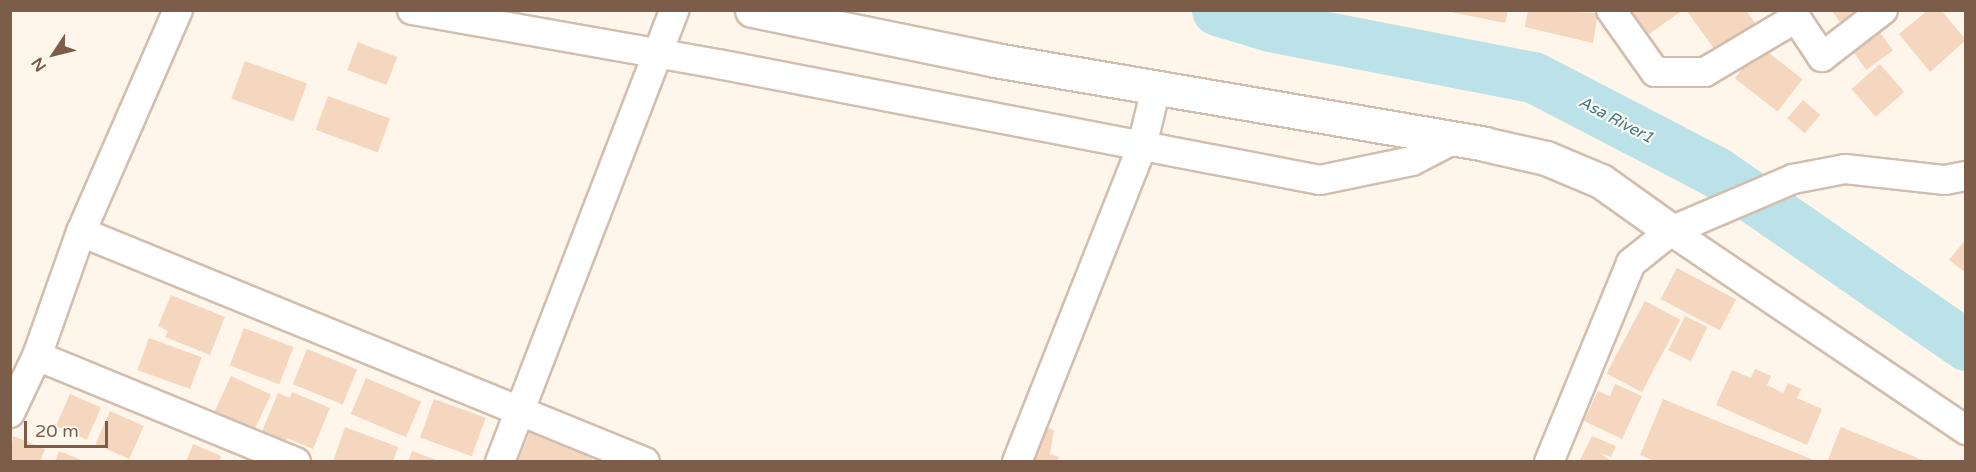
<!DOCTYPE html>
<style>
body{margin:0}
#map{position:relative;width:1976px;height:472px;overflow:hidden;background:#fef6ea;font-family:"Varela Round",sans-serif}
div>[style]{position:absolute}
.river>*{height:51px;margin:-25.5px;padding:0 25.5px;transform-origin:25.5px;border-radius:25.5px;background:#bce2e9}
.building>*{inset:0;background:#f5d6bf;transform-origin:0 0}
.roads{filter:drop-shadow(2px 0 #d2beae) drop-shadow(-2px 0 #d2beae) drop-shadow(0 2px #d2beae) drop-shadow(0 -2px #d2beae)}
.minor>*{height:28px;margin:-14px;padding:0 14px;transform-origin:14px;border-radius:14px;background:#fff}
.tertiary>*{height:33px;margin:-16.5px;padding:0 16.5px;transform-origin:16.5px;border-radius:16.5px;background:#fff}
span{translate:-50% -50%;white-space:nowrap;text-align:center;line-height:1.15;-webkit-text-stroke:4.5px #fffaf1;paint-order:stroke}
.water-label{font-size:16px;color:#3f7b88;font-style:italic}
.frame{position:absolute;inset:0;border:12px solid #7b5d4a;pointer-events:none}
.north{position:absolute;left:24px;top:24px;width:60px;height:60px;-webkit-text-stroke:4px #fffaf1;paint-order:stroke;rotate:235deg;font-size:16px;font-weight:700;line-height:24px;text-align:center;color:#7b5d4a}
.north::after{content:'';display:block;margin:auto;width:21px;height:27px;background:#7b5d4a;clip-path:polygon(50% 0,100% 100%,50% 72%,0 100%)}
.scale{position:absolute;left:24px;top:421px;width:84px;height:27px;box-sizing:border-box;border:3px solid #7b5d4a;border-top:0;padding-left:8px;font-size:18px;line-height:21px;white-space:nowrap;color:#7b5d4a;-webkit-text-stroke:4px #fffaf1;paint-order:stroke}
</style>
<div id="map">
<div class="river">
<i style="left:1217px;top:10px;width:55px;rotate:16.8deg"></i>
<i style="left:1270px;top:26px;width:268px;rotate:11deg"></i>
<i style="left:1533px;top:77px;width:206px;rotate:27.4deg"></i>
<i style="left:1716px;top:172px;width:304px;rotate:34.7deg"></i>
</div>
<div class="building">
<i style="clip-path:polygon(1441px 10px,1508px 10px,1505px 23px)"></i>
<i style="clip-path:polygon(1528px 10px,1598px 13px,1593px 43px,1525px 27px)"></i>
<i style="clip-path:polygon(1618px 10px,1683px 10px,1639px 41px)"></i>
<i style="clip-path:polygon(1686px 10px,1746px 10px,1757px 26px,1718px 54px)"></i>
<i style="clip-path:polygon(1831px 10px,1863px 10px,1843px 26px)"></i>
<i style="clip-path:polygon(1928px 10px,1941px 10px,1966px 40px,1930px 72px,1899px 34px)"></i>
<i style="left:1876px;top:27px;width:29px;height:33px;rotate:54deg"></i>
<i style="left:358px;top:42px;width:42px;height:30px;rotate:21deg"></i>
<i style="left:1760px;top:46px;width:54px;height:41px;rotate:38deg"></i>
<i style="left:245px;top:61px;width:66px;height:40px;rotate:20deg"></i>
<i style="left:1880px;top:64px;width:37px;height:38px;rotate:49deg"></i>
<i style="left:328px;top:96px;width:66px;height:36px;rotate:20deg"></i>
<i style="left:1803px;top:100px;width:23px;height:24px;rotate:41deg"></i>
<i style="clip-path:polygon(1966px 239px,1966px 273px,1949px 260px)"></i>
<i style="left:1677px;top:268px;width:67px;height:35px;rotate:28deg"></i>
<i style="clip-path:polygon(171px 295px,225px 317px,210px 355px,165px 337px,168px 331px,158px 326px)"></i>
<i style="left:1645px;top:301px;width:40px;height:82px;rotate:28deg"></i>
<i style="left:1685px;top:316px;width:25px;height:38px;rotate:26deg"></i>
<i style="left:244px;top:328px;width:53px;height:40px;rotate:21deg"></i>
<i style="left:149px;top:338px;width:56px;height:34px;rotate:20deg"></i>
<i style="left:307px;top:349px;width:54px;height:38px;rotate:22deg"></i>
<i style="clip-path:polygon(1755px 369px,1771px 376px,1767px 385px,1783px 393px,1788px 383px,1801px 389px,1797px 398px,1822px 409px,1807px 445px,1716px 405px,1732px 370px,1751px 378px)"></i>
<i style="left:231px;top:376px;width:44px;height:41px;rotate:25deg"></i>
<i style="left:366px;top:378px;width:60px;height:39px;rotate:23deg"></i>
<i style="clip-path:polygon(1615px 384px,1642px 396px,1622px 439px,1584px 421px,1598px 391px,1610px 396px)"></i>
<i style="clip-path:polygon(292px 392px,330px 408px,313px 449px,287px 438px,283px 446px,260px 436px,278px 393px,290px 398px)"></i>
<i style="left:70px;top:394px;width:34px;height:35px;rotate:24deg"></i>
<i style="left:434px;top:399px;width:55px;height:41px;rotate:20deg"></i>
<i style="clip-path:polygon(1663px 399px,1816px 461px,1816px 462px,1657px 462px,1640px 455px)"></i>
<i style="left:110px;top:411px;width:37px;height:36px;rotate:24deg"></i>
<i style="clip-path:polygon(1041px 426px,1054px 430px,1050px 454px,1059px 457px,1057px 462px,1023px 462px)"></i>
<i style="clip-path:polygon(345px 427px,398px 447px,393px 462px,333px 462px)"></i>
<i style="clip-path:polygon(1841px 427px,1925px 461px,1925px 462px,1827px 462px)"></i>
<i style="clip-path:polygon(531px 429px,594px 455px,591px 462px,518px 462px)"></i>
<i style="clip-path:polygon(13px 436px,45px 449px,40px 462px,10px 462px)"></i>
<i style="clip-path:polygon(1592px 436px,1616px 446px,1611px 457px,1600px 453px,1612px 462px,1579px 462px)"></i>
<i style="clip-path:polygon(193px 444px,221px 456px,219px 462px,186px 462px)"></i>
<i style="clip-path:polygon(59px 451px,84px 461px,84px 462px,55px 462px)"></i>
<i style="clip-path:polygon(412px 451px,439px 461px,439px 462px,408px 462px)"></i>
</div>
<div class="roads">
<div class="minor">
<i style="left:412px;top:10px;width:311px;rotate:10deg"></i>
<i style="left:718px;top:64px;width:613px;rotate:10.91deg"></i>
<i style="left:1320px;top:180px;width:94px;rotate:-11.7deg"></i>
<i style="left:1412px;top:161px;width:47px;rotate:-27.6deg"></i>
<i style="left:1611px;top:10px;width:76px;rotate:54.6deg"></i>
<i style="left:1655px;top:72px;width:50px"></i>
<i style="left:1705px;top:72px;width:106px;rotate:-30.7deg"></i>
<i style="left:1796px;top:18px;width:47px;rotate:56.3deg"></i>
<i style="left:1822px;top:57px;width:77px;rotate:-37.6deg"></i>
<i style="left:1671px;top:231px;width:356px;rotate:34deg"></i>
<i style="left:81px;top:232px;width:609px;rotate:22.19deg"></i>
<i style="left:37px;top:356px;width:280px;rotate:22.3deg"></i>
<i style="left:10px;top:413px;width:63px;rotate:-64.7deg"></i>
<i style="left:37px;top:356px;width:132px;rotate:-70.5deg"></i>
<i style="left:81px;top:232px;width:242px;rotate:-66.4deg"></i>
<i style="left:500px;top:462px;width:484px;rotate:-68.9deg"></i>
<i style="left:1017px;top:462px;width:340px;rotate:-68.4deg"></i>
<i style="left:1142px;top:146px;width:60px;rotate:-76.4deg"></i>
<i style="left:1549px;top:462px;width:215px;rotate:-67.6deg"></i>
<i style="left:1631px;top:263px;width:51px;rotate:-38.7deg"></i>
<i style="left:1671px;top:231px;width:133px;rotate:-23.1deg"></i>
<i style="left:1793px;top:179px;width:53px;rotate:-10.9deg"></i>
<i style="left:1845px;top:169px;width:101px;rotate:6.3deg"></i>
<i style="left:1945px;top:180px;width:21px;rotate:-11deg"></i>
</div>
<div class="tertiary">
<i style="left:752px;top:10px;width:248px;rotate:11.6deg"></i>
<i style="left:995px;top:60px;width:496px;rotate:9.7deg"></i>
<i style="left:1484px;top:144px;width:64px;rotate:12.7deg"></i>
<i style="left:1546px;top:158px;width:60px;rotate:22.7deg"></i>
<i style="left:1601px;top:181px;width:86px;rotate:35.5deg"></i>
</div>
</div>
<div class="water-label">
<span style="left:1616px;top:120px;rotate:28deg">Asa River1</span>
</div>
<div class="frame"></div>
<div class="north">N</div>
<div class="scale">20 m</div>
</div>
